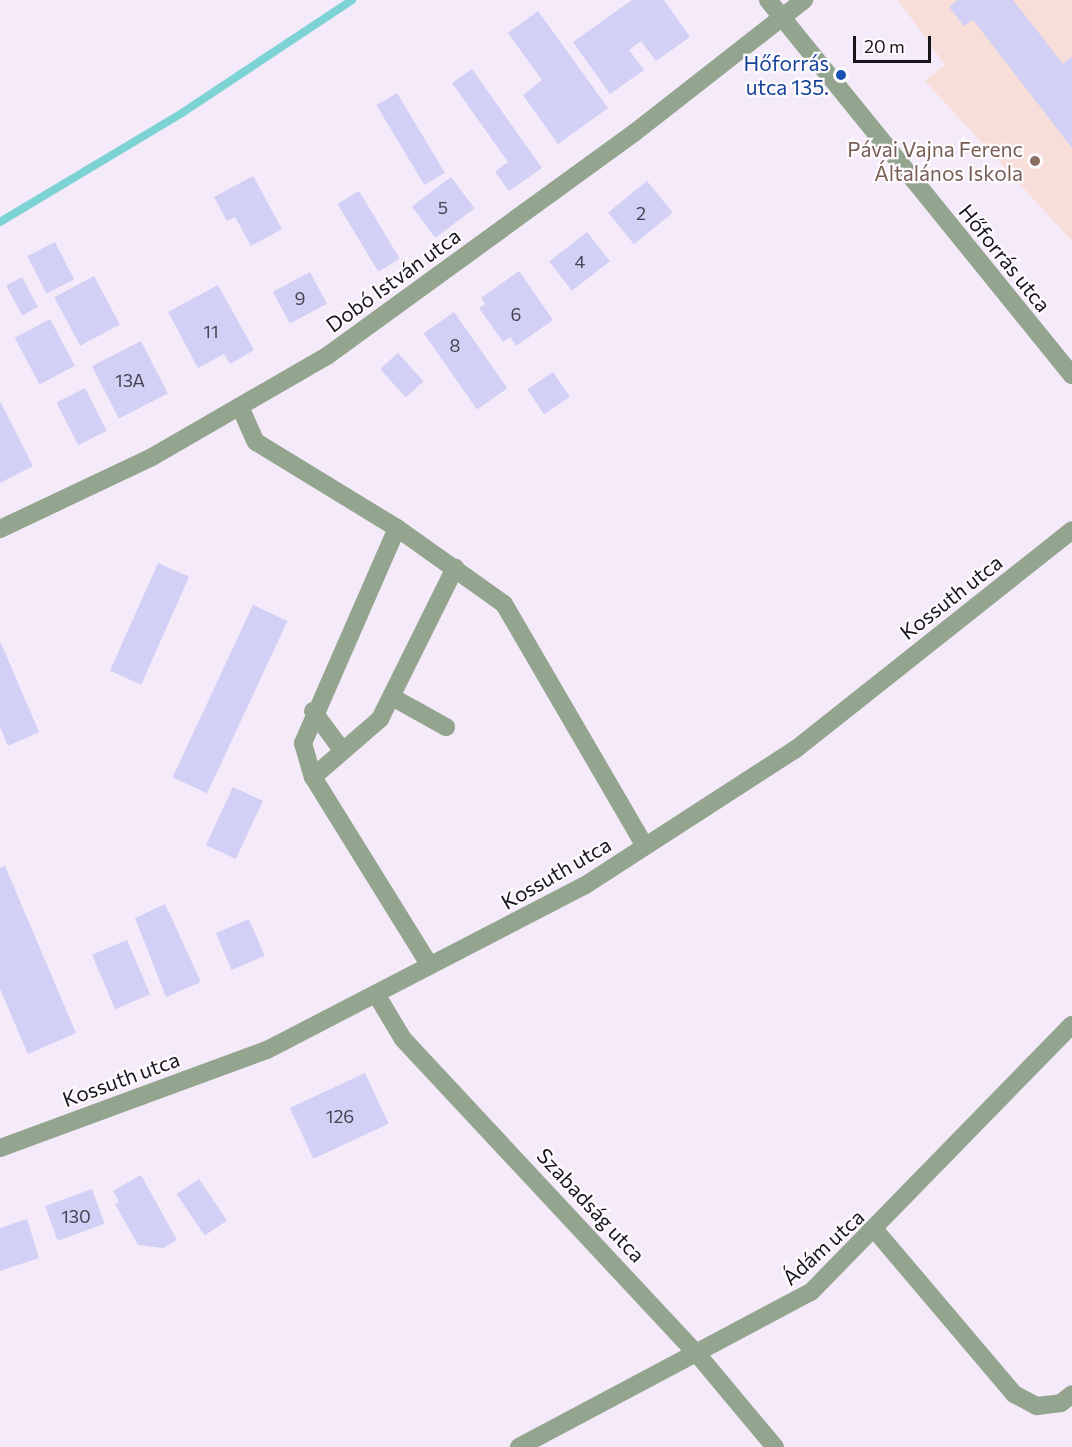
<!DOCTYPE html>
<meta charset="utf-8">
<style>
body{margin:0}
#map{position:relative;width:1072px;height:1447px;overflow:hidden;background:#f4eaf9;font-family:Commissioner,sans-serif}
div>[style]{position:absolute}
.education>*{inset:0;background:#f8ded8}
.stream>*{height:8px;margin:-4px;padding:0 4px;transform-origin:4px;border-radius:4px;background:#7cd3d3}
.building>*{inset:0;background:#d2d0f5;transform-origin:0 0}
.minor>*{height:18px;margin:-9px;padding:0 9px;transform-origin:9px;border-radius:9px;background:#93a58e}
.dots>*{width:16px;height:16px;translate:-50% -50%;box-sizing:border-box;border:3px solid #fdfbfe;border-radius:50%}
span{translate:-50% -50%;white-space:nowrap;text-align:center;line-height:1.15;-webkit-text-stroke:4.5px #fdfbfe;paint-order:stroke}
.number-label{font-size:18px;color:#474452}
.number-label span{-webkit-text-stroke-width:0}
.transit-label{font-size:21px;color:#164399}
.right{translate:-100% -50%;text-align:right}
.education-label{font-size:21px;color:#785e54}
.street-label{font-size:21px;color:#19161b}
.scale{position:absolute;left:853px;top:36px;width:78px;height:27px;box-sizing:border-box;border:3px solid #19161b;border-top:0;padding-left:8px;font-size:18px;line-height:21px;white-space:nowrap;color:#19161b;-webkit-text-stroke:4px #fdfbfe;paint-order:stroke}
</style>
<div id="map">
<div class="education">
<i style="clip-path:polygon(898px 0,1072px 0,1072px 241px,925px 81px,945px 65px)"></i>
</div>
<div class="stream">
<i style="left:0;top:222px;width:212px;rotate:-30.9deg"></i>
<i style="left:182px;top:113px;width:204px;rotate:-33.6deg"></i>
</div>
<div class="building">
<i style="clip-path:polygon(632px 0,664px 0,690px 37px,656px 61px,641px 41px,629px 50px,644px 70px,610px 94px,573px 42px)"></i>
<i style="clip-path:polygon(957px 0,1013px 0,1063px 64px,1072px 56px,1072px 148px,973px 20px,964px 26px,949px 7px)"></i>
<i style="clip-path:polygon(538px 11px,608px 108px,558px 144px,523px 95px,542px 80px,508px 33px)"></i>
<i style="clip-path:polygon(472px 69px,542px 168px,509px 191px,495px 172px,508px 162px,452px 83px)"></i>
<i style="left:397px;top:93px;width:93px;height:24px;rotate:59deg"></i>
<i style="clip-path:polygon(253px 176px,282px 229px,251px 246px,235px 217px,227px 221px,214px 197px)"></i>
<i style="left:451px;top:177px;width:39px;height:49px;rotate:53deg"></i>
<i style="left:647px;top:181px;width:41px;height:50px;rotate:51deg"></i>
<i style="left:359px;top:191px;width:79px;height:25px;rotate:59deg"></i>
<i style="left:587px;top:232px;width:37px;height:48px;rotate:52deg"></i>
<i style="left:55px;top:242px;width:42px;height:31px;rotate:63deg"></i>
<i style="clip-path:polygon(519px 271px,553px 320px,516px 346px,510px 337px,503px 342px,479px 308px,485px 304px,481px 298px)"></i>
<i style="left:310px;top:272px;width:36px;height:42px;rotate:62deg"></i>
<i style="left:94px;top:276px;width:55px;height:45px;rotate:62deg"></i>
<i style="left:22px;top:277px;width:34px;height:18px;rotate:62deg"></i>
<i style="clip-path:polygon(218px 285px,254px 350px,230px 364px,224px 354px,198px 368px,168px 312px)"></i>
<i style="left:454px;top:312px;width:93px;height:37px;rotate:55deg"></i>
<i style="left:50px;top:319px;width:53px;height:40px;rotate:62deg"></i>
<i style="left:141px;top:341px;width:59px;height:55px;rotate:63deg"></i>
<i style="left:398px;top:353px;width:38px;height:24px;rotate:48deg"></i>
<i style="left:553px;top:372px;width:30px;height:31px;rotate:56deg"></i>
<i style="left:85px;top:388px;width:48px;height:32px;rotate:63deg"></i>
<i style="clip-path:polygon(0 401px,33px 466px,0 483px)"></i>
<i style="left:158px;top:563px;width:34px;height:118px;rotate:24deg"></i>
<i style="left:253px;top:605px;width:38px;height:190px;rotate:25deg"></i>
<i style="clip-path:polygon(0 641px,39px 732px,8px 746px,0 727px)"></i>
<i style="left:233px;top:787px;width:33px;height:64px;rotate:25deg"></i>
<i style="clip-path:polygon(5px 866px,76px 1033px,28px 1054px,0 989px,0 868px)"></i>
<i style="clip-path:polygon(165px 904px,201px 982px,166px 997px,135px 918px)"></i>
<i style="left:249px;top:919px;width:40px;height:36px;rotate:67deg"></i>
<i style="left:127px;top:940px;width:59px;height:38px;rotate:67deg"></i>
<i style="left:365px;top:1073px;width:56px;height:83px;rotate:65deg"></i>
<i style="clip-path:polygon(141px 1175px,177px 1240px,163px 1248px,138px 1245px,115px 1204px,119px 1202px,113px 1191px)"></i>
<i style="left:199px;top:1179px;width:50px;height:27px;rotate:56deg"></i>
<i style="left:92px;top:1189px;width:37px;height:50px;rotate:70deg"></i>
<i style="clip-path:polygon(27px 1219px,39px 1258px,0 1271px,0 1228px)"></i>
</div>
<div class="minor">
<i style="left:768px;top:0;width:483px;rotate:51deg"></i>
<i style="left:241px;top:409px;width:36px;rotate:66deg"></i>
<i style="left:256px;top:442px;width:165px;rotate:31.4deg"></i>
<i style="left:397px;top:528px;width:131px;rotate:35.4deg"></i>
<i style="left:504px;top:604px;width:280px;rotate:59.8deg"></i>
<i style="left:397px;top:528px;width:235px;rotate:113.6deg"></i>
<i style="left:303px;top:743px;width:35px;rotate:74deg"></i>
<i style="left:313px;top:777px;width:222px;rotate:58.2deg"></i>
<i style="left:0;top:529px;width:168px;rotate:-25.3deg"></i>
<i style="left:152px;top:457px;width:202px;rotate:-30deg"></i>
<i style="left:327px;top:356px;width:379px;rotate:-36deg"></i>
<i style="left:634px;top:133px;width:216px;rotate:-38deg"></i>
<i style="left:392px;top:697px;width:62px;rotate:29.1deg"></i>
<i style="left:313px;top:711px;width:49px;rotate:53.4deg"></i>
<i style="left:313px;top:777px;width:89px;rotate:-40.9deg"></i>
<i style="left:380px;top:719px;width:169px;rotate:-63.6deg"></i>
<i style="left:376px;top:994px;width:52px;rotate:59deg"></i>
<i style="left:403px;top:1039px;width:432px;rotate:47deg"></i>
<i style="left:698px;top:1355px;width:120px;rotate:50.1deg"></i>
<i style="left:0;top:1148px;width:284px;rotate:-20.2deg"></i>
<i style="left:267px;top:1050px;width:357px;rotate:-27.4deg"></i>
<i style="left:584px;top:886px;width:252px;rotate:-32.9deg"></i>
<i style="left:796px;top:749px;width:352px;rotate:-38.4deg"></i>
<i style="left:875px;top:1230px;width:215px;rotate:49.7deg"></i>
<i style="left:1014px;top:1394px;width:26px;rotate:28deg"></i>
<i style="left:1037px;top:1406px;width:24px;rotate:-7deg"></i>
<i style="left:1061px;top:1403px;width:14px;rotate:-39deg"></i>
<i style="left:519px;top:1447px;width:331px;rotate:-28deg"></i>
<i style="left:811px;top:1292px;width:373px;rotate:-45.7deg"></i>
</div>
<div class="dots">
<i style="left:841px;top:75px;background:#1a4fb4"></i>
<i style="left:1035px;top:161px;background:#8d6e63"></i>
</div>
<div class="number-label">
<span style="left:443px;top:207px">5</span>
<span style="left:641px;top:213px">2</span>
<span style="left:580px;top:261px">4</span>
<span style="left:300px;top:298px">9</span>
<span style="left:516px;top:314px">6</span>
<span style="left:211px;top:331px">11</span>
<span style="left:455px;top:345px">8</span>
<span style="left:130px;top:380px">13A</span>
<span style="left:340px;top:1116px">126</span>
<span style="left:76px;top:1216px">130</span>
</div>
<div class="transit-label">
<span class="right" style="left:829px;top:75px">Hőforrás<br>utca 135.</span>
</div>
<div class="education-label">
<span class="right" style="left:1023px;top:161px">Pávai Vajna Ferenc<br>Általános Iskola</span>
</div>
<div class="street-label">
<span style="left:1005px;top:258px;rotate:51deg">Hőforrás utca</span>
<span style="left:393px;top:280px;rotate:-36deg">Dobó István utca</span>
<span style="left:951px;top:597px;rotate:-38deg">Kossuth utca</span>
<span style="left:556px;top:873px;rotate:-30deg">Kossuth utca</span>
<span style="left:121px;top:1079px;rotate:-20deg">Kossuth utca</span>
<span style="left:591px;top:1205px;rotate:47deg">Szabadság utca</span>
<span style="left:823px;top:1247px;rotate:-42deg">Ádám utca</span>
</div>
<div class="scale">20 m</div>
</div>
